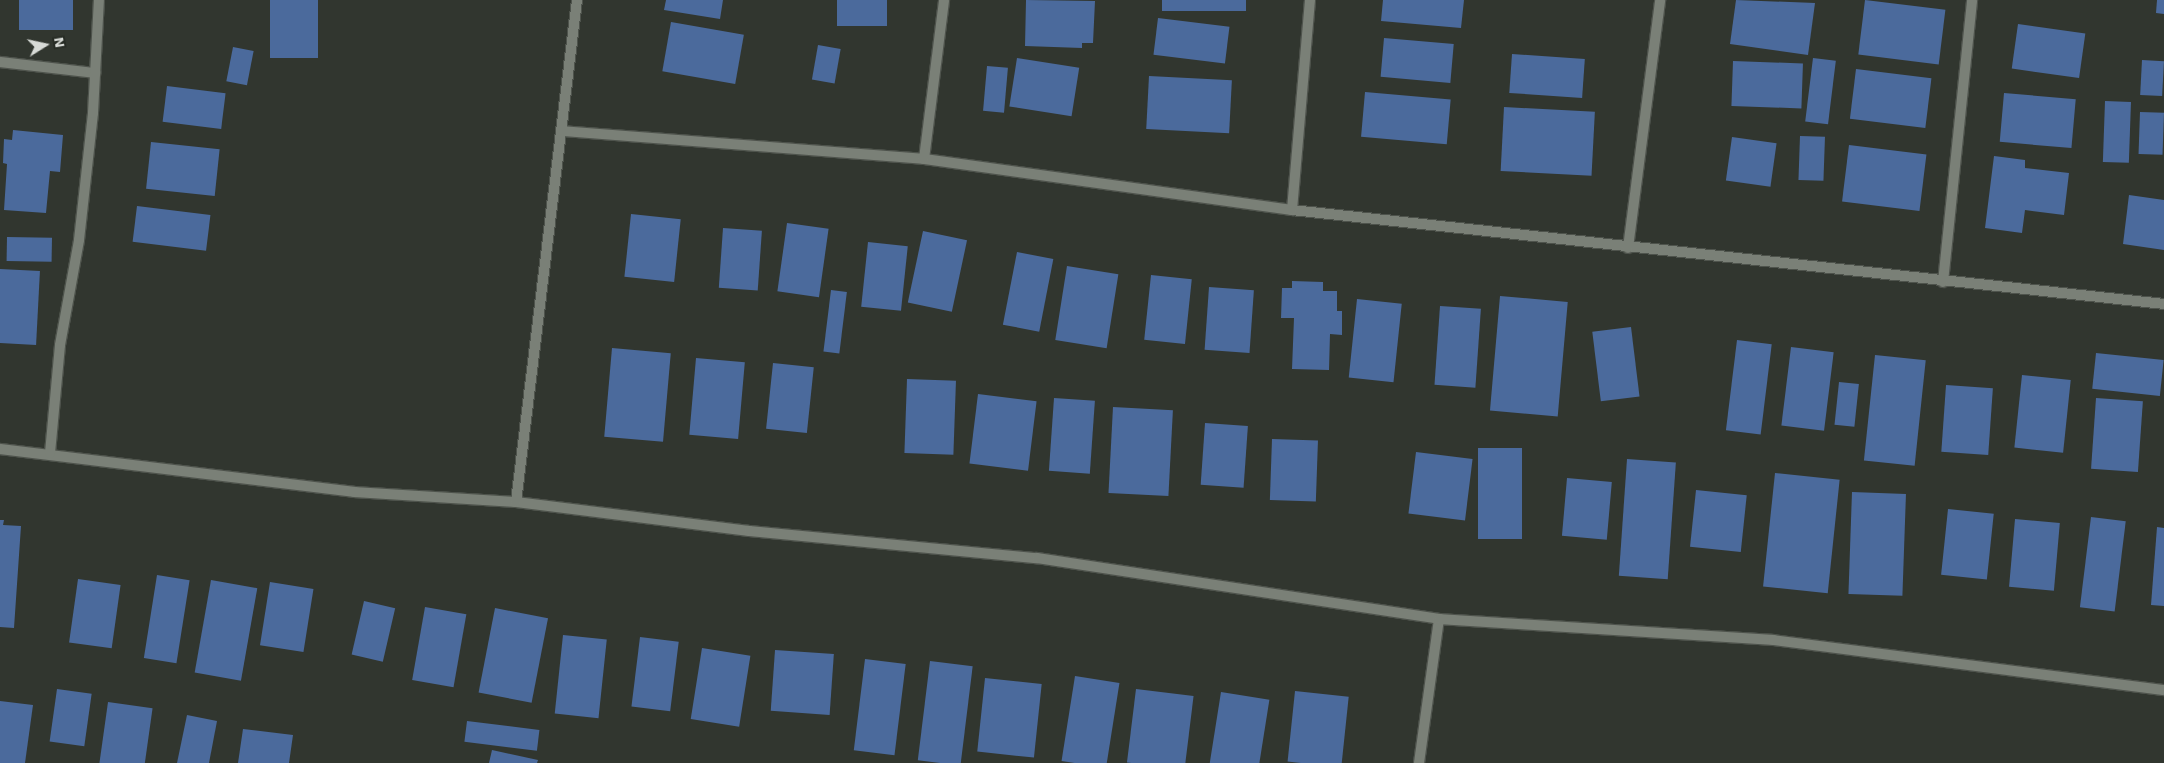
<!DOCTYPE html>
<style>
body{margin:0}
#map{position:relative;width:2164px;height:763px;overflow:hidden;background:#31362f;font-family:"Work Sans",sans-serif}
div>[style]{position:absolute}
.building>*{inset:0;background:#4b6a9c;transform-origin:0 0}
.roads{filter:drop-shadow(1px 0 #4e534c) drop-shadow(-1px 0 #4e534c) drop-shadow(0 1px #4e534c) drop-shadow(0 -1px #4e534c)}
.minor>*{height:10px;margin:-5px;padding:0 5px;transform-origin:5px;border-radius:5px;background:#7a8077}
.tertiary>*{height:10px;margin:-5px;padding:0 5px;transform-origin:5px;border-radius:5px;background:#7a8077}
span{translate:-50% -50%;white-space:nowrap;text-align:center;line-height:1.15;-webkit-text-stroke:4px #272c25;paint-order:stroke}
.north{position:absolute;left:20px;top:20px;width:50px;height:50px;-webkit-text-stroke:4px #272c25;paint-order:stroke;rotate:80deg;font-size:14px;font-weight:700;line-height:20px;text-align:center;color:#d7dad6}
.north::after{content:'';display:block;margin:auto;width:18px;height:22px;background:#d7dad6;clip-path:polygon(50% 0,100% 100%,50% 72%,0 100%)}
</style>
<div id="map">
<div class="building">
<i style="left:19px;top:0;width:54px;height:30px"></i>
<i style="left:270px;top:0;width:48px;height:58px"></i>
<i style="clip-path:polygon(666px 0,723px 0,720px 19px,664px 10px)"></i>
<i style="left:837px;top:0;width:50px;height:26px"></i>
<i style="clip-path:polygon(1026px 0,1095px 1px,1093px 43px,1082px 43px,1082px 48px,1025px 46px)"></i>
<i style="left:1162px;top:0;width:84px;height:11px"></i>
<i style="clip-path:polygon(1383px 0,1464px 0,1461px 28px,1381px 21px)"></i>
<i style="clip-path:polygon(1736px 0,1815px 3px,1808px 55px,1730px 44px)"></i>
<i style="left:1865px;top:0;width:81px;height:55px;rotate:7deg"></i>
<i style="clip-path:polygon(2157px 0,2164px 0,2164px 14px,2156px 13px)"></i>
<i style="left:1158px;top:18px;width:72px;height:37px;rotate:7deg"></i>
<i style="left:671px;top:22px;width:74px;height:50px;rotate:10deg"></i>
<i style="left:2018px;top:24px;width:68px;height:45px;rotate:8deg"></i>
<i style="left:1384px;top:38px;width:70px;height:39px;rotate:5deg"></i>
<i style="left:818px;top:45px;width:23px;height:35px;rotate:10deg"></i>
<i style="left:233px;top:47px;width:21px;height:35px;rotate:11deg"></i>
<i style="left:1512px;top:54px;width:73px;height:39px;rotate:4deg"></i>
<i style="left:1017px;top:58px;width:63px;height:49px;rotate:9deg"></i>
<i style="left:1813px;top:58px;width:23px;height:64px;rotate:7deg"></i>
<i style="left:2142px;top:60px;width:22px;height:35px;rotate:3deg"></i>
<i style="left:1733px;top:61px;width:70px;height:45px;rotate:2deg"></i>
<i style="left:987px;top:66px;width:21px;height:45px;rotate:5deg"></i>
<i style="left:1856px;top:69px;width:76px;height:50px;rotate:7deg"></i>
<i style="left:1149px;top:76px;width:83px;height:53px;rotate:3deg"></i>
<i style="left:167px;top:86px;width:59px;height:36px;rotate:7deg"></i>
<i style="left:1365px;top:92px;width:86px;height:45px;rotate:5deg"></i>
<i style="left:2004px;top:93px;width:72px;height:49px;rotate:5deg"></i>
<i style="left:2105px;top:101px;width:26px;height:61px;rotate:2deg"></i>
<i style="left:1504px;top:107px;width:91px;height:64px;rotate:3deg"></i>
<i style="left:2140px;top:112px;width:24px;height:42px;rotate:2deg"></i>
<i style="clip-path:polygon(13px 130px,63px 135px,60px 172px,50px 171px,46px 213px,4px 210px,7px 164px,3px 163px,4px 139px,12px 140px)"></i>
<i style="left:1800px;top:136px;width:25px;height:44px;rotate:2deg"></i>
<i style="left:1732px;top:137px;width:45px;height:44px;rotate:8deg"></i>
<i style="left:151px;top:142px;width:69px;height:47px;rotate:6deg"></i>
<i style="left:1849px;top:145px;width:78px;height:57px;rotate:7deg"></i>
<i style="clip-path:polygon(1994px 156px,2025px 160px,2025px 168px,2069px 173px,2064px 215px,2025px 210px,2022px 233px,1985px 228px)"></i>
<i style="clip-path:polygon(2129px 195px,2164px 200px,2164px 250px,2123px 244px)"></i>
<i style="left:137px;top:206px;width:74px;height:36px;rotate:7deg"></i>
<i style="left:631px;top:214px;width:50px;height:63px;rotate:6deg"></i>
<i style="left:787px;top:223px;width:42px;height:69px;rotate:8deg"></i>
<i style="left:723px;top:228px;width:39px;height:60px;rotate:4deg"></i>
<i style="left:923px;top:231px;width:45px;height:73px;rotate:12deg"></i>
<i style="left:7px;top:237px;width:45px;height:24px;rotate:1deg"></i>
<i style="left:868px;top:242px;width:40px;height:65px;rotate:6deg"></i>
<i style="left:1017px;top:252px;width:37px;height:74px;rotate:11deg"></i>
<i style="left:1067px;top:266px;width:52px;height:75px;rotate:9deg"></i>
<i style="left:0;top:269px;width:40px;height:74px;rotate:3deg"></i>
<i style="left:1151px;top:275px;width:41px;height:65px;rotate:6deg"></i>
<i style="clip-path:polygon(1292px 281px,1323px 282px,1323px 291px,1337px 291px,1337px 311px,1342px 311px,1342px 335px,1330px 334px,1329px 370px,1292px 369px,1294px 318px,1281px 318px,1282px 288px,1292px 288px)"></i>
<i style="left:1209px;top:287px;width:45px;height:63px;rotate:4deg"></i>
<i style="left:831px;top:290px;width:16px;height:62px;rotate:7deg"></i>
<i style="left:1500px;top:296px;width:68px;height:115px;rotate:5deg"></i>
<i style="left:1357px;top:299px;width:45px;height:79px;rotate:6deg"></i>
<i style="left:1440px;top:306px;width:41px;height:79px;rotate:4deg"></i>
<i style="left:1631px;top:327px;width:70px;height:39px;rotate:83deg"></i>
<i style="left:1737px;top:340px;width:35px;height:91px;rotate:7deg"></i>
<i style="left:1791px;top:347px;width:43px;height:79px;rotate:7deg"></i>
<i style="left:612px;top:348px;width:59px;height:89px;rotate:5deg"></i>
<i style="left:2096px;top:353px;width:68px;height:36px;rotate:6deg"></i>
<i style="left:1875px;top:355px;width:51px;height:106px;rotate:6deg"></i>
<i style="left:696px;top:358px;width:49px;height:77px;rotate:5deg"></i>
<i style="left:773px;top:363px;width:41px;height:66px;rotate:6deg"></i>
<i style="left:2022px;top:375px;width:49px;height:73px;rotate:6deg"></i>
<i style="left:907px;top:379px;width:49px;height:74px;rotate:2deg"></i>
<i style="left:1839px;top:382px;width:20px;height:43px;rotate:6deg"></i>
<i style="left:1946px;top:385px;width:47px;height:67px;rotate:4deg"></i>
<i style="left:978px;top:394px;width:59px;height:70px;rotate:7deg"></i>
<i style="left:1054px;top:398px;width:41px;height:73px;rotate:4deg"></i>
<i style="left:2096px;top:398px;width:47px;height:71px;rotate:4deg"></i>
<i style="left:1113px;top:407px;width:60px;height:86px;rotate:3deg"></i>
<i style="left:1205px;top:423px;width:43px;height:62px;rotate:4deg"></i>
<i style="left:1272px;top:439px;width:46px;height:61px;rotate:2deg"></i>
<i style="left:1478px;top:448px;width:44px;height:91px"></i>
<i style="left:1416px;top:452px;width:57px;height:62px;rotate:7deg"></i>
<i style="left:1627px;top:459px;width:49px;height:117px;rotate:4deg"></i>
<i style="left:1775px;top:473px;width:65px;height:114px;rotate:6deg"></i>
<i style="left:1567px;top:478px;width:45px;height:58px;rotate:5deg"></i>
<i style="left:1696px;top:490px;width:51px;height:57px;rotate:6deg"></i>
<i style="left:1852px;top:492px;width:54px;height:102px;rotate:2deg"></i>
<i style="left:1948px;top:509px;width:46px;height:66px;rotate:6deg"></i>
<i style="left:2091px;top:517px;width:35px;height:91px;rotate:7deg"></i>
<i style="left:2015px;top:519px;width:45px;height:68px;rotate:5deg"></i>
<i style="clip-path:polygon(0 520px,4px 520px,3px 525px,21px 526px,14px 628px,0 627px)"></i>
<i style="clip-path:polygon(2157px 527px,2164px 528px,2164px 606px,2151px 605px)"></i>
<i style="left:157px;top:575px;width:33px;height:84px;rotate:9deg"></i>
<i style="left:78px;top:579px;width:43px;height:64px;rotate:8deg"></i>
<i style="left:211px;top:580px;width:47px;height:94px;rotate:10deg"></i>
<i style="left:270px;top:582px;width:44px;height:64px;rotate:9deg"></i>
<i style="left:364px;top:601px;width:32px;height:55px;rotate:13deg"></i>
<i style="left:425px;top:607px;width:42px;height:74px;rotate:10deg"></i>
<i style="left:495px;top:608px;width:54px;height:86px;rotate:11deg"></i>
<i style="left:563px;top:635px;width:44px;height:79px;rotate:6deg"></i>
<i style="left:640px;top:637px;width:39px;height:70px;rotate:7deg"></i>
<i style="left:702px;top:648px;width:49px;height:72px;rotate:9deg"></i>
<i style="left:775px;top:650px;width:59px;height:61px;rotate:4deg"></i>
<i style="left:865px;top:659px;width:41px;height:92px;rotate:7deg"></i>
<i style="left:930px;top:661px;width:43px;height:100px;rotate:7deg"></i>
<i style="left:1075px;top:676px;width:45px;height:86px;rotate:9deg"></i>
<i style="left:985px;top:678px;width:57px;height:74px;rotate:6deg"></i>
<i style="left:57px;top:689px;width:35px;height:53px;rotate:8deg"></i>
<i style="left:1136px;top:689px;width:58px;height:74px;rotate:7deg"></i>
<i style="left:1295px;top:691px;width:54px;height:71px;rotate:6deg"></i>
<i style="left:1221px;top:692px;width:49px;height:72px;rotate:9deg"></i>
<i style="clip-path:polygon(0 701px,33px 705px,25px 763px,0 763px)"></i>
<i style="left:108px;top:702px;width:45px;height:62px;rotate:8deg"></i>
<i style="clip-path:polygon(187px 715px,217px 721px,209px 763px,177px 763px)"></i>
<i style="left:467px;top:721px;width:73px;height:21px;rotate:7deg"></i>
<i style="clip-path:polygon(243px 729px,293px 735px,289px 763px,238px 763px)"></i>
<i style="clip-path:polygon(492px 750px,538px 760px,537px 763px,489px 763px)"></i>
</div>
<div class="roads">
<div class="minor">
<i style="left:0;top:62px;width:96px;rotate:6.6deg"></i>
<i style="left:562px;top:131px;width:363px;rotate:4.4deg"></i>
<i style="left:924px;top:159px;width:372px;rotate:7.9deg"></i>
<i style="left:1292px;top:210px;width:877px;rotate:6.15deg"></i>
<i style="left:924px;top:159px;width:160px;rotate:-82.8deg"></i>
<i style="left:1292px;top:210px;width:211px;rotate:-85.1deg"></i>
<i style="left:1628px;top:248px;width:250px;rotate:-82.6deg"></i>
<i style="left:1943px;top:282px;width:283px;rotate:-84.1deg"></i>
<i style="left:0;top:449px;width:357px;rotate:6.9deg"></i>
<i style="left:354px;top:492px;width:162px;rotate:3.5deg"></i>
<i style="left:516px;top:502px;width:235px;rotate:7.1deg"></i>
<i style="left:749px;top:531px;width:289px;rotate:5.4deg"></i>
<i style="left:1037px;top:558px;width:407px;rotate:8.6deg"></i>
<i style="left:50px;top:453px;width:108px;rotate:-84.7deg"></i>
<i style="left:60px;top:345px;width:107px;rotate:-79.7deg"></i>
<i style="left:79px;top:240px;width:128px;rotate:-83.7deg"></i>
<i style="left:93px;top:113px;width:113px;rotate:-87deg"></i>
<i style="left:516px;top:502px;width:506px;rotate:-83.07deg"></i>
</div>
<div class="tertiary">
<i style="left:1419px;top:763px;width:145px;rotate:-82.1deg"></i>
<i style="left:1439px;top:619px;width:335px;rotate:3.6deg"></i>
<i style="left:1773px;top:640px;width:394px;rotate:7.3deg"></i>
</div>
</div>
<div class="north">N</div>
</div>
